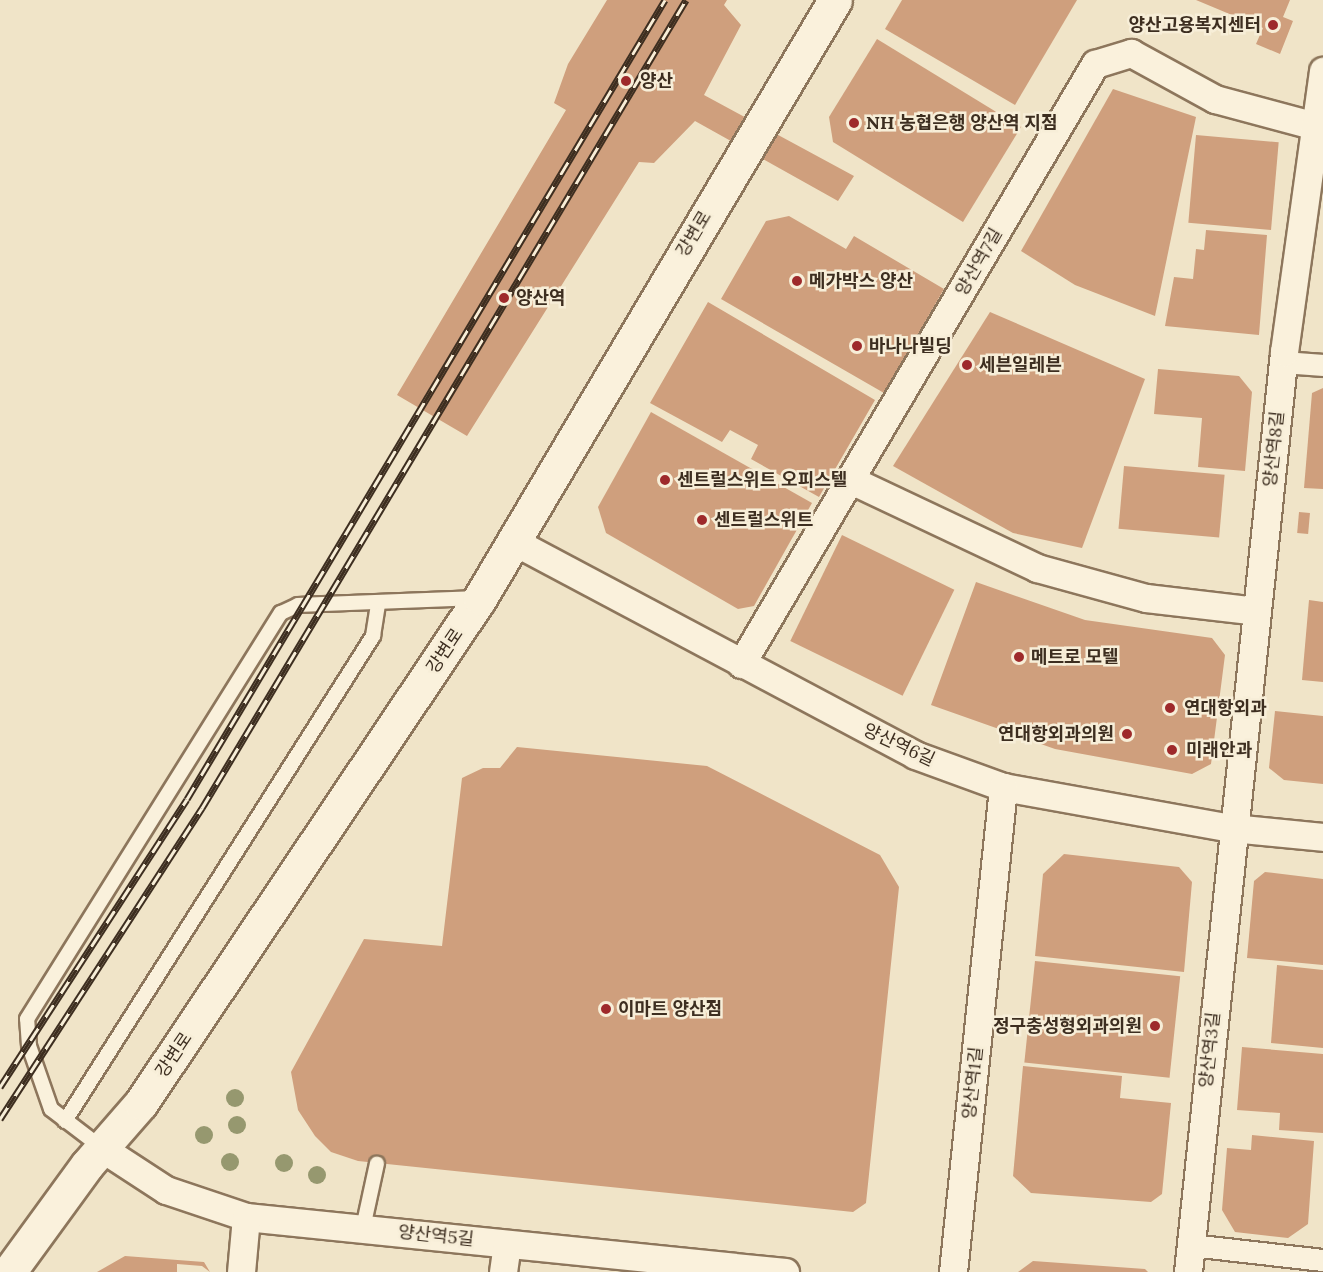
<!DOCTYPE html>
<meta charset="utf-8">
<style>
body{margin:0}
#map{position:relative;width:1323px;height:1272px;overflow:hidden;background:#f0e4c8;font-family:Lora,"Noto Sans KR",serif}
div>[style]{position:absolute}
.building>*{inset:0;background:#cf9f7d;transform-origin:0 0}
.roads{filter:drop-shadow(2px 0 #8d765c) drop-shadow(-2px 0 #8d765c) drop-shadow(0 2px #8d765c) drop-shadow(0 -2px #8d765c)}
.service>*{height:14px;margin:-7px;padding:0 7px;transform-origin:7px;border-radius:7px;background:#faf1dc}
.pedestrian>*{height:21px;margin:-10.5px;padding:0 10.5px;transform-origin:10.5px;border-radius:10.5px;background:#faf1dc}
.minor>*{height:27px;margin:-13.5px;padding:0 13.5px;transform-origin:13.5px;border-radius:13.5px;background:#faf1dc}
.tertiary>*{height:33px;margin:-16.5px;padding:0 16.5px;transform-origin:16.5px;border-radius:16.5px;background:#faf1dc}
.rail>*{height:7px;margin-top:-3.5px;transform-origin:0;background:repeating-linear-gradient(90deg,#f7eed8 0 14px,#3d2e20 0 28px);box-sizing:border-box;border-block:2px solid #3d2e20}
.trees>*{width:18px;height:18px;margin:-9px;border-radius:50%;background:#96986f}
.dots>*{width:16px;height:16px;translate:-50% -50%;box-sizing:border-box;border:3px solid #f7eed8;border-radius:50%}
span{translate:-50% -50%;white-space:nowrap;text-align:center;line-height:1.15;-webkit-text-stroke:5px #f7eed8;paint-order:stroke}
.poi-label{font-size:18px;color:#3d2e20;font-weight:700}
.right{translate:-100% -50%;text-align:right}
.left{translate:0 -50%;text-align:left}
.street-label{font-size:18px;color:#3d2e20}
</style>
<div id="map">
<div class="building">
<i style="clip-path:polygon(607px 0,727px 0,724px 5px,741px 25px,704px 95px,854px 176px,838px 201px,695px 121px,654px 163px,639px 162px,467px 436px,397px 395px,566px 110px,554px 103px,568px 64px)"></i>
<i style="clip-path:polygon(902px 0,1077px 0,1015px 105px,885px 29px)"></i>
<i style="clip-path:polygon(1196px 0,1290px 0,1283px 17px,1293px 21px,1280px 54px,1256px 44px,1263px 28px)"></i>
<i style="clip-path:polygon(877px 39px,1021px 127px,963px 222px,833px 142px,829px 117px)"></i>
<i style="clip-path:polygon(1113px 89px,1196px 117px,1155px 316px,1075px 285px,1021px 251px)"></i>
<i style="left:1196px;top:135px;width:83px;height:88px;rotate:5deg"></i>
<i style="clip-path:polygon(789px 216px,846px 249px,854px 236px,944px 289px,884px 393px,721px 299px,766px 221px)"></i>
<i style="clip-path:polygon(1206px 230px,1267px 235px,1259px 335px,1165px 326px,1174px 277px,1193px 279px,1196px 249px,1204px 250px)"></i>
<i style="clip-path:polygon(708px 302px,875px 400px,819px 497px,751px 459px,758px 445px,730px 430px,722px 442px,650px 403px)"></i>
<i style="clip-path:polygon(990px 312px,1145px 379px,1082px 548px,1013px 533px,893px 466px)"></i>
<i style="clip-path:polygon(1158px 369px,1239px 376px,1252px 392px,1245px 471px,1198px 467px,1202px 418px,1154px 414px)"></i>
<i style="clip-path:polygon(1323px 388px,1323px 489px,1304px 488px,1312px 393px)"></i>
<i style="clip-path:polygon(651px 412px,812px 503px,754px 606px,738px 609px,606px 533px,598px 507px)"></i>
<i style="left:1124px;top:466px;width:101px;height:63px;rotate:5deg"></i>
<i style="left:1299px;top:512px;width:11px;height:21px;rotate:5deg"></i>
<i style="left:842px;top:535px;width:125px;height:118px;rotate:26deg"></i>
<i style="clip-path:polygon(976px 582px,1085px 620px,1212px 638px,1225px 655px,1211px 764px,1192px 774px,1055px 749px,931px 705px)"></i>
<i style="clip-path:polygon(1309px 600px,1323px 602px,1323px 682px,1302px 680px)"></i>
<i style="clip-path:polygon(1275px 711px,1323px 716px,1323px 784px,1284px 780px,1269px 768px)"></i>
<i style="clip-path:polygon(517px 747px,707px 766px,880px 855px,899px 887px,866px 1203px,853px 1212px,358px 1161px,331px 1152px,315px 1136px,298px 1110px,291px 1072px,364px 939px,442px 946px,462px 778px,483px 768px,500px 768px)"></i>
<i style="clip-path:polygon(1064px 854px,1179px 867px,1192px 882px,1184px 972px,1035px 956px,1043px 874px)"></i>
<i style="clip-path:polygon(1265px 872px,1323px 879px,1323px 965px,1247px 958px,1254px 881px)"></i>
<i style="left:1035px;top:961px;width:146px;height:102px;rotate:6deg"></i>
<i style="clip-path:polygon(1277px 965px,1323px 970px,1323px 1048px,1271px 1043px)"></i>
<i style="clip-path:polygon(1242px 1047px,1323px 1054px,1323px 1133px,1279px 1130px,1280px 1113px,1237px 1110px)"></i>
<i style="clip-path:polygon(1023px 1066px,1122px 1076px,1120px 1098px,1171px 1103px,1162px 1194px,1151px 1202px,1031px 1193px,1013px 1176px)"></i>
<i style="clip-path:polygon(1252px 1135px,1314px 1141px,1308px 1224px,1288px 1238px,1235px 1232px,1222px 1210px,1227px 1148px,1251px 1150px)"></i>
<i style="clip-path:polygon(125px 1256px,204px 1262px,210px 1272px,202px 1266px,177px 1264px,177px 1272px,97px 1272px)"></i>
<i style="clip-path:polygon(1033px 1261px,1145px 1269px,1148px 1272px,1018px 1272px)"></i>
</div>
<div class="roads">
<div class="service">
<i style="left:65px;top:1121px;width:575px;rotate:-57.58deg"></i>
<i style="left:373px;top:636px;width:32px;rotate:-81deg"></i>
<i style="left:102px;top:1148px;width:64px;rotate:-142.6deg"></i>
<i style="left:51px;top:1109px;width:67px;rotate:-109.2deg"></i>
<i style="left:29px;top:1046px;width:27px;rotate:-94deg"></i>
<i style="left:27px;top:1019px;width:479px;rotate:-58deg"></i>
<i style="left:281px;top:613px;width:19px;rotate:-25deg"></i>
<i style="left:298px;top:605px;width:180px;rotate:-2.2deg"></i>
<i style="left:363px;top:1228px;width:66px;rotate:-77.8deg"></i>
</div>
<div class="pedestrian">
<i style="left:1283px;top:362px;width:40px;rotate:4.3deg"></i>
<i style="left:1191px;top:1245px;width:133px;rotate:6.5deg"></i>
</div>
<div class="minor">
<i style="left:851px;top:480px;width:206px;rotate:25.3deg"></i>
<i style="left:1037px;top:568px;width:113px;rotate:15.4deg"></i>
<i style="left:1146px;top:598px;width:111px;rotate:6.7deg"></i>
<i style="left:513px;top:541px;width:455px;rotate:28deg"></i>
<i style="left:915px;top:755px;width:94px;rotate:20deg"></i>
<i style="left:1003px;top:787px;width:233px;rotate:10.2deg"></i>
<i style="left:1232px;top:828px;width:91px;rotate:5.6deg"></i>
<i style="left:741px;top:664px;width:697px;rotate:-59.46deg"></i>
<i style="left:1095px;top:64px;width:38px;rotate:-17deg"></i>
<i style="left:1131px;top:53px;width:96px;rotate:28.7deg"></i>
<i style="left:1215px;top:99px;width:105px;rotate:15deg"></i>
<i style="left:103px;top:1149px;width:75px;rotate:33.1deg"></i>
<i style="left:166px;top:1190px;width:84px;rotate:18.6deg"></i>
<i style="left:246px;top:1217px;width:542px;rotate:5.83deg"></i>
<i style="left:241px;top:1272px;width:55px;rotate:-84.8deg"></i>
<i style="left:503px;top:1272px;width:28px;rotate:-82deg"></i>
<i style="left:953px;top:1272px;width:488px;rotate:-84.1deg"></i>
<i style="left:1188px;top:1272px;width:925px;rotate:-84.04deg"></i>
<i style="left:1284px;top:352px;width:284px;rotate:-82.1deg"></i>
</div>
<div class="tertiary">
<i style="left:9px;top:1272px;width:132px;rotate:-53.9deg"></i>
<i style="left:87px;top:1165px;width:82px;rotate:-48.9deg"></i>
<i style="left:141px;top:1103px;width:608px;rotate:-56.13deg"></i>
<i style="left:480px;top:598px;width:695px;rotate:-59.3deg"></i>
</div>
</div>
<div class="rail">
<i style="left:0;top:1087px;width:343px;rotate:-57deg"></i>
<i style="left:187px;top:799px;width:931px;rotate:-59.11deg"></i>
<i style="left:0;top:1119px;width:371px;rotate:-57deg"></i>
<i style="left:202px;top:808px;width:942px;rotate:-59.08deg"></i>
</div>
<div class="trees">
<i style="left:235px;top:1098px"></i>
<i style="left:237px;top:1125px"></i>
<i style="left:204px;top:1135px"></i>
<i style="left:230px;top:1162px"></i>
<i style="left:284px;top:1163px"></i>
<i style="left:317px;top:1175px"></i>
</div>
<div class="dots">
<i style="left:1273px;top:25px;background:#9e2a2b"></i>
<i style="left:626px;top:81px;background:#9e2a2b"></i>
<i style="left:854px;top:123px;background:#9e2a2b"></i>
<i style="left:797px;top:281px;background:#9e2a2b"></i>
<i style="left:504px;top:298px;background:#9e2a2b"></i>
<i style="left:857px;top:346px;background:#9e2a2b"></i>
<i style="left:967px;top:365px;background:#9e2a2b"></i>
<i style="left:665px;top:480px;background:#9e2a2b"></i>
<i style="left:702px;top:520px;background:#9e2a2b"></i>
<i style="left:1019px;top:657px;background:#9e2a2b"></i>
<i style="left:1170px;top:708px;background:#9e2a2b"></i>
<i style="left:1127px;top:734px;background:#9e2a2b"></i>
<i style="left:1172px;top:750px;background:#9e2a2b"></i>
<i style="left:606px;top:1009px;background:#9e2a2b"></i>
<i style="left:1155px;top:1026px;background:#9e2a2b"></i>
</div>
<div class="poi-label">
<span class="right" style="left:1261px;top:25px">양산고용복지센터</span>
<span class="left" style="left:640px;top:81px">양산</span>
<span class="left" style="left:866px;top:123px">NH 농협은행 양산역 지점</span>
<span class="left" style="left:809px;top:281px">메가박스 양산</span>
<span class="left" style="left:516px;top:298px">양산역</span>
<span class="left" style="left:869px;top:346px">바나나빌딩</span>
<span class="left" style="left:979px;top:365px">세븐일레븐</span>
<span class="left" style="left:677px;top:480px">센트럴스위트 오피스텔</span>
<span class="left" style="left:714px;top:520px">센트럴스위트</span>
<span class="left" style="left:1031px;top:657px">메트로 모텔</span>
<span class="left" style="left:1184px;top:708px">연대항외과</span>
<span class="right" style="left:1114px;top:734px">연대항외과의원</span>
<span class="left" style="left:1186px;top:750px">미래안과</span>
<span class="left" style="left:618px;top:1009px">이마트 양산점</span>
<span class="right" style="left:1142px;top:1026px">정구충성형외과의원</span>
</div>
<div class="street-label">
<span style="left:694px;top:234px;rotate:-59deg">강변로</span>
<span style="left:979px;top:262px;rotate:-60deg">양산역7길</span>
<span style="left:1274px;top:449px;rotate:-84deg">양산역8길</span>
<span style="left:445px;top:651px;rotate:-56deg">강변로</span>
<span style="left:899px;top:745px;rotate:25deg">양산역6길</span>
<span style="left:1210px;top:1050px;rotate:-84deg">양산역3길</span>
<span style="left:174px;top:1055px;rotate:-56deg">강변로</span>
<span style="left:973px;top:1083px;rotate:-84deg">양산역1길</span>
<span style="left:436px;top:1236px;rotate:6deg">양산역5길</span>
</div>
</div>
